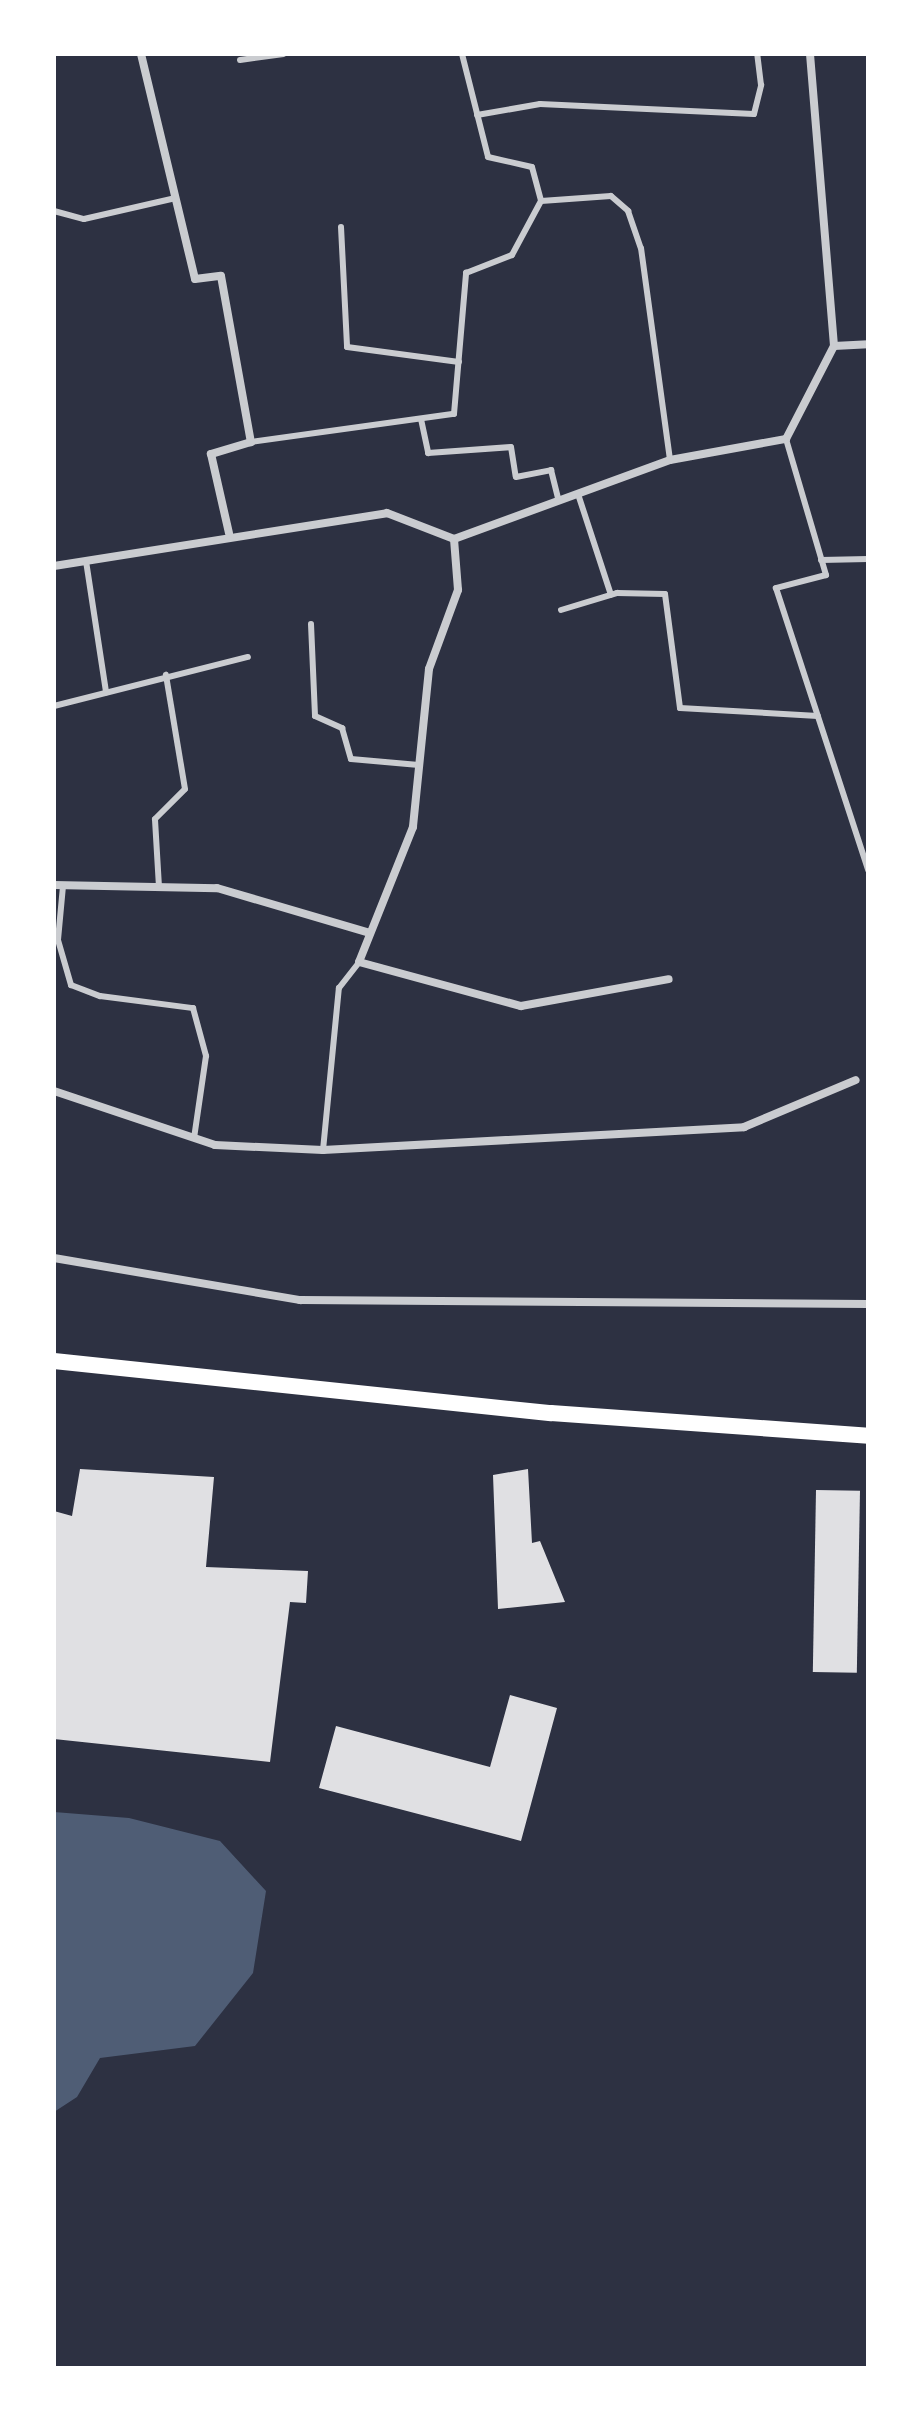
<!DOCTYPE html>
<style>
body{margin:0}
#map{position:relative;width:922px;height:2422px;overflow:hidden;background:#2d3142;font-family:Mulish,sans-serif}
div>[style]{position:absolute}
.water>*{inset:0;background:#4f5d75}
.building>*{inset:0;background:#e0e0e3;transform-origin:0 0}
.service>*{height:6px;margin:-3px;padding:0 3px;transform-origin:3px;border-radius:3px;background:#caccd0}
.minor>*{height:8px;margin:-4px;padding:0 4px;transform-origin:4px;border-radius:4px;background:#caccd0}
.secondary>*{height:16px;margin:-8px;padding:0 8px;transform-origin:8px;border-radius:8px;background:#fff}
span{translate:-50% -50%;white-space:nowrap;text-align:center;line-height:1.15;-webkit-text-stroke:8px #fff;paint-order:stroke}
.frame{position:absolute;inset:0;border:56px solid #fff;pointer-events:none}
</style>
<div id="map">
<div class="water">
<i style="clip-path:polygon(54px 1812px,129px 1818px,220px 1841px,266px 1891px,253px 1973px,195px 2046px,100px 2058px,77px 2097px,54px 2112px)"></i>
</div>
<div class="building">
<i style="clip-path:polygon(80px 1469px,214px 1477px,206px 1567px,308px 1571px,306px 1603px,290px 1602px,270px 1762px,54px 1739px,54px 1511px,72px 1516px)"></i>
<i style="clip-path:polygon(528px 1469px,532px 1543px,540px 1541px,565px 1602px,498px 1609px,493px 1475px)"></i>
<i style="left:816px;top:1490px;width:44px;height:182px;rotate:1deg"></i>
<i style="clip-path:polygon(510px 1695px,557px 1708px,521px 1841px,319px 1788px,336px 1726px,490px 1767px)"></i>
</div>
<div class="service">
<i style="left:462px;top:54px;width:106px;rotate:75.8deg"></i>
<i style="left:488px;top:157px;width:45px;rotate:12.8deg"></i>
<i style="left:532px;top:167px;width:35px;rotate:75deg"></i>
<i style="left:541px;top:201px;width:70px;rotate:-4.1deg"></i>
<i style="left:611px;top:196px;width:23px;rotate:41deg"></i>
<i style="left:628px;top:211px;width:39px;rotate:71deg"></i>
<i style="left:641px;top:248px;width:214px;rotate:82.2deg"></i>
<i style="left:240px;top:60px;width:44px;rotate:-7.8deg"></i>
<i style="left:477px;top:115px;width:64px;rotate:-9.9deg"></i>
<i style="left:540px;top:104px;width:214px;rotate:2.7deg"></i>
<i style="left:754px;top:114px;width:30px;rotate:-76deg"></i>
<i style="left:761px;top:85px;width:31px;rotate:-97deg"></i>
<i style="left:54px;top:211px;width:31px;rotate:15deg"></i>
<i style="left:84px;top:219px;width:94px;rotate:-12.9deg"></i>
<i style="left:341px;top:227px;width:120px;rotate:87.1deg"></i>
<i style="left:347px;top:347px;width:113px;rotate:7.6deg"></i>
<i style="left:421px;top:419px;width:35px;rotate:78deg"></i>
<i style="left:428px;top:453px;width:83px;rotate:-4.1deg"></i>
<i style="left:511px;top:447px;width:30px;rotate:81deg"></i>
<i style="left:516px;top:477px;width:36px;rotate:-11deg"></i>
<i style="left:551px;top:470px;width:32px;rotate:76deg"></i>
<i style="left:786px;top:439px;width:142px;rotate:73.6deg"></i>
<i style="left:826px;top:575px;width:52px;rotate:165.4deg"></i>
<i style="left:776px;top:588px;width:297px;rotate:71.9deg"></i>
<i style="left:251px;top:442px;width:205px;rotate:-7.9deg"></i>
<i style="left:454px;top:414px;width:142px;rotate:-85.1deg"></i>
<i style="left:466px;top:273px;width:49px;rotate:-21.4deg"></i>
<i style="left:512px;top:255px;width:61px;rotate:-61.8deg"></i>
<i style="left:578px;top:494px;width:106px;rotate:71.9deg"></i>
<i style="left:821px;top:560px;width:47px;rotate:-1.2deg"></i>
<i style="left:86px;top:561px;width:133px;rotate:81.3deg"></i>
<i style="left:561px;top:610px;width:59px;rotate:-16.9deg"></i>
<i style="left:617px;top:593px;width:48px;rotate:1.2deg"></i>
<i style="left:665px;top:594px;width:115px;rotate:82.5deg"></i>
<i style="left:680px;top:708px;width:138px;rotate:3.3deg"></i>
<i style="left:311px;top:624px;width:92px;rotate:87.5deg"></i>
<i style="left:315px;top:716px;width:30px;rotate:24deg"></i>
<i style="left:342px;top:728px;width:32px;rotate:74deg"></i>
<i style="left:351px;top:759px;width:68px;rotate:5deg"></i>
<i style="left:54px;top:706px;width:200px;rotate:-14.2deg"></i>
<i style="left:63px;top:886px;width:54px;rotate:95.3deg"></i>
<i style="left:58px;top:940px;width:47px;rotate:73.9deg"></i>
<i style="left:71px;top:985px;width:31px;rotate:21deg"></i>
<i style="left:100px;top:996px;width:94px;rotate:7.4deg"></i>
<i style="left:193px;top:1008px;width:50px;rotate:74.8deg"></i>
<i style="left:206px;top:1056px;width:83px;rotate:98.3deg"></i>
<i style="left:159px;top:887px;width:68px;rotate:-93.4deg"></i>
<i style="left:155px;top:819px;width:42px;rotate:-45deg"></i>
<i style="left:185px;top:789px;width:116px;rotate:-99.5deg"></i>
<i style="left:323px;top:1150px;width:163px;rotate:-84.4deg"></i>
<i style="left:339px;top:988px;width:33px;rotate:-52deg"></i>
</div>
<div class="minor">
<i style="left:141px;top:54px;width:231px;rotate:76.5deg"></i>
<i style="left:195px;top:279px;width:26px;rotate:-7deg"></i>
<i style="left:221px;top:276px;width:169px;rotate:79.8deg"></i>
<i style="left:251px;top:442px;width:42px;rotate:163.3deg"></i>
<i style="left:211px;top:454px;width:81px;rotate:77.2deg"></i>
<i style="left:810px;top:54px;width:293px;rotate:85.3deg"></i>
<i style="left:834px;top:346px;width:34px;rotate:-3deg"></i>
<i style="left:454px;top:539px;width:51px;rotate:85.5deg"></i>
<i style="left:458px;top:590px;width:84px;rotate:110.2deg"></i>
<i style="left:429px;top:669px;width:159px;rotate:95.8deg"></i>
<i style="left:413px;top:827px;width:145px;rotate:111.8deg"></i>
<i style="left:359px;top:962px;width:168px;rotate:15.2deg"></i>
<i style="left:521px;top:1006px;width:150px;rotate:-10.3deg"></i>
<i style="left:54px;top:566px;width:337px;rotate:-9deg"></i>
<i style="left:387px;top:513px;width:72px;rotate:21.2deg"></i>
<i style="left:454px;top:539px;width:230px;rotate:-20.1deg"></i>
<i style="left:670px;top:460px;width:118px;rotate:-10.3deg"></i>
<i style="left:786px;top:439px;width:105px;rotate:-62.7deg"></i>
<i style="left:54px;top:885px;width:163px;rotate:1.1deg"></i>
<i style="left:217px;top:888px;width:159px;rotate:16.4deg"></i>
<i style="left:54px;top:1091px;width:170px;rotate:18.5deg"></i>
<i style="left:215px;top:1145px;width:108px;rotate:2.7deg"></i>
<i style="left:323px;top:1150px;width:422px;rotate:-3.1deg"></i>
<i style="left:744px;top:1127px;width:121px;rotate:-22.8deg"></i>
<i style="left:54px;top:1258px;width:250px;rotate:9.7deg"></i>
<i style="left:300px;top:1300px;width:568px;rotate:0.4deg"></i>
</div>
<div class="secondary">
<i style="left:54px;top:1361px;width:500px;rotate:6deg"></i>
<i style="left:551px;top:1413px;width:318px;rotate:4.1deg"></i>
</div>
<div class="frame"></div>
</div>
